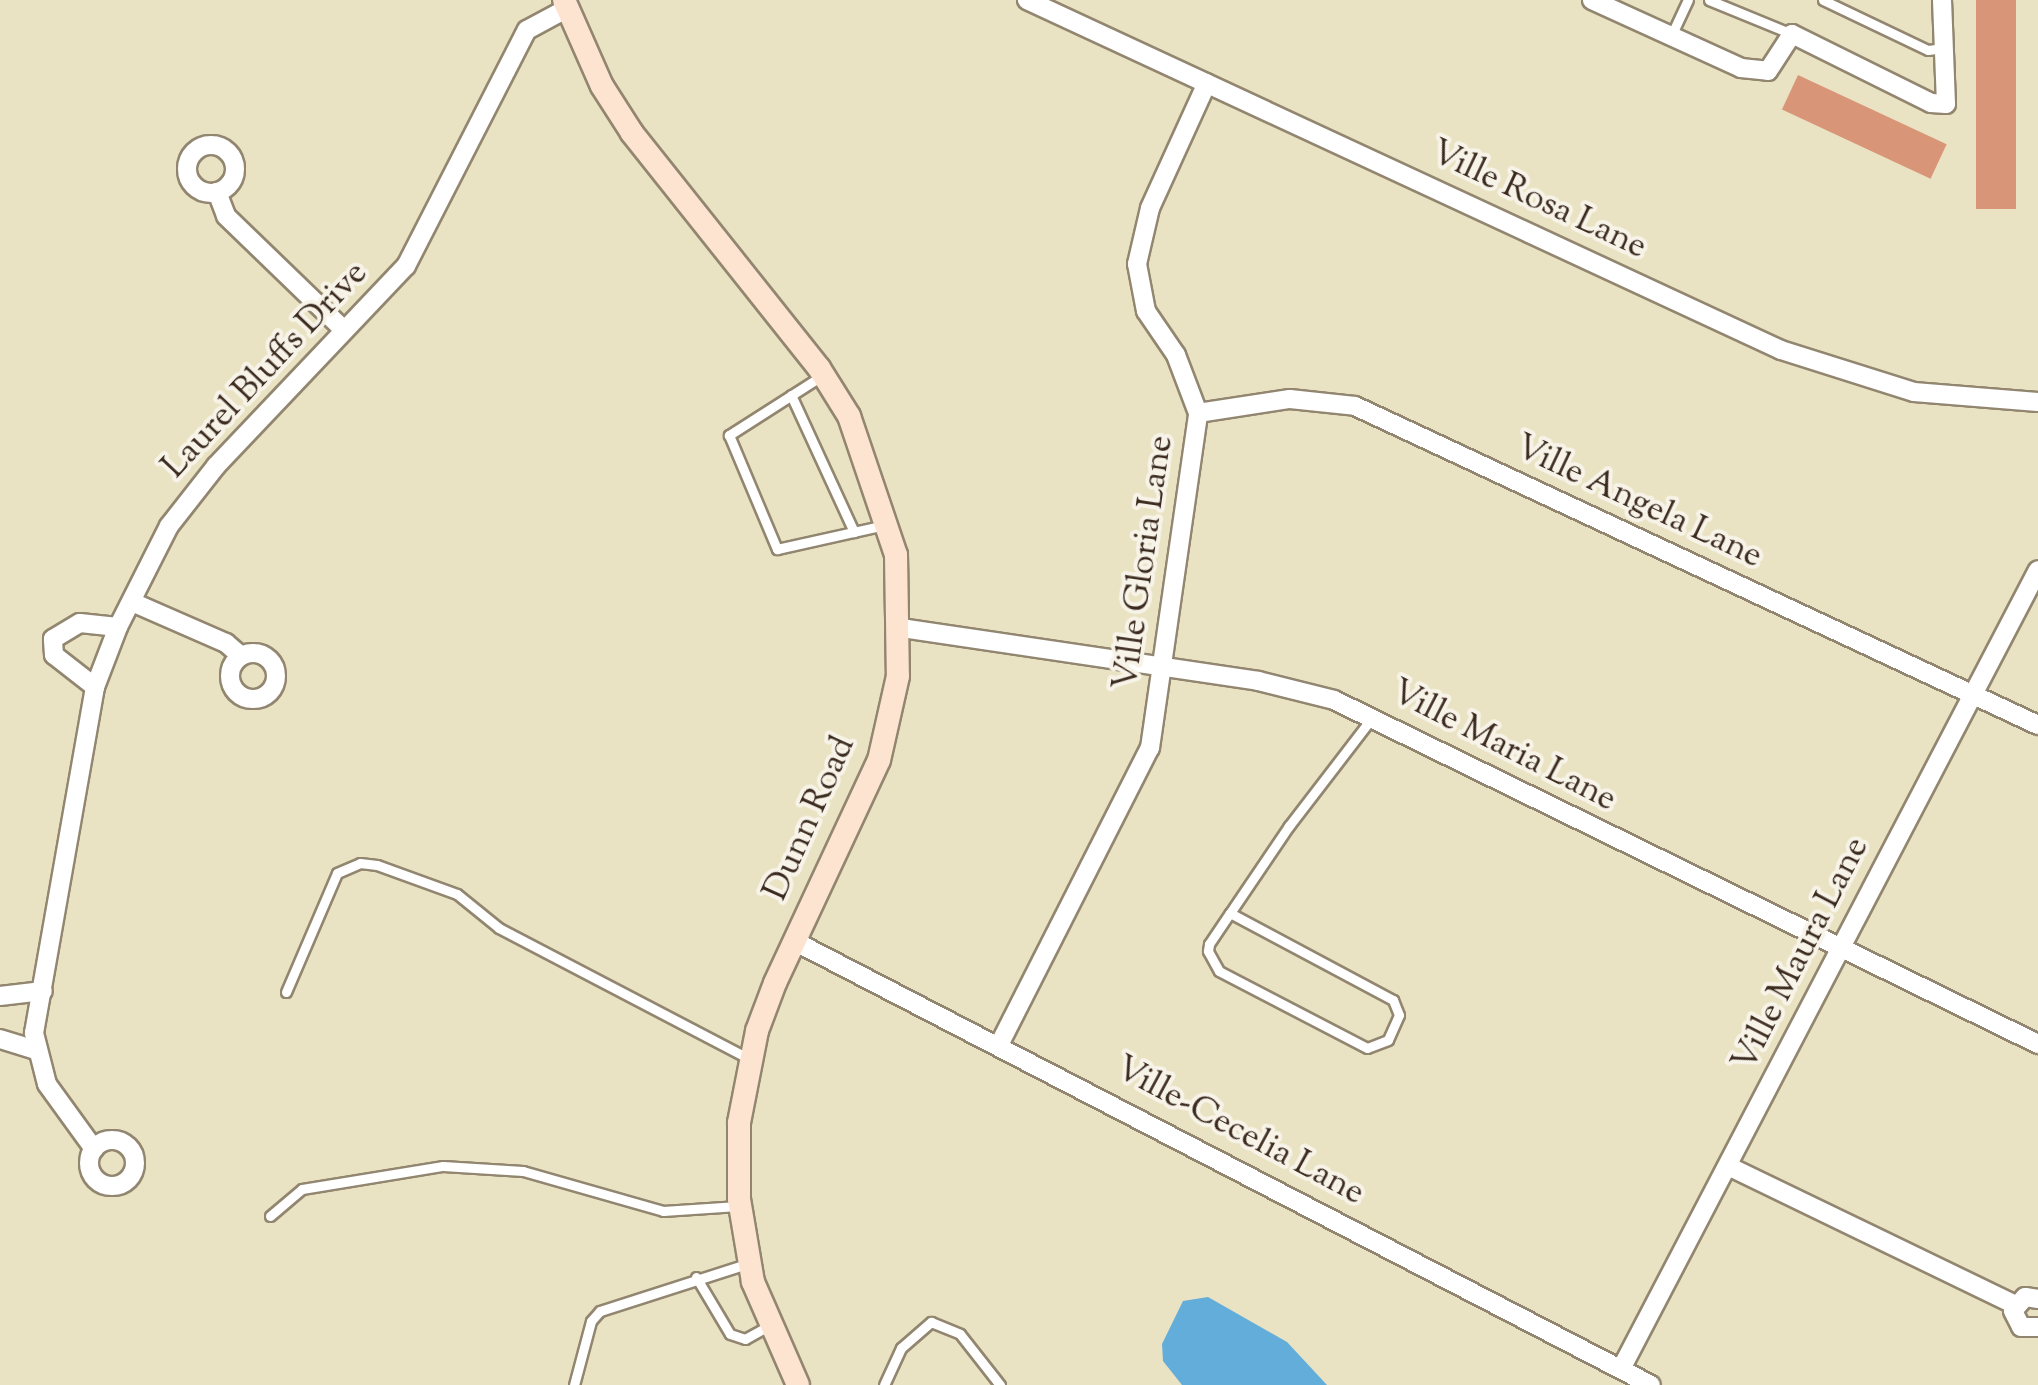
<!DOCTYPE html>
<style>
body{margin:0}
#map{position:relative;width:2038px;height:1385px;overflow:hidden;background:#eae3c3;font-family:"Sorts Mill Goudy",serif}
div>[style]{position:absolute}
.water>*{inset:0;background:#62adda}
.building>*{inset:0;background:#d99578;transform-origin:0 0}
.roads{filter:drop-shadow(2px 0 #928670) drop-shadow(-2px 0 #928670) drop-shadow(0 2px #928670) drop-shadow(0 -2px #928670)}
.lane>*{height:9px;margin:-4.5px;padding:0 4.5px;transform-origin:4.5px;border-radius:4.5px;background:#fff}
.street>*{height:18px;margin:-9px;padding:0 9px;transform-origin:9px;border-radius:9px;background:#fff}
.street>.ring{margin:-9px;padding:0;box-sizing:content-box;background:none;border:18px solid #fff;border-radius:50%}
.secondary>*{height:22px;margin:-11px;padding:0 11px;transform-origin:11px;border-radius:11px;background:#fde4d0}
span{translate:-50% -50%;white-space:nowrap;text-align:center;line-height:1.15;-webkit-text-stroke:8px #f7f3e8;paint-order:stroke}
.street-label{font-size:35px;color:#3b2a1e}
</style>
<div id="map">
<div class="water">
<i style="clip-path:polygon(1208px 1297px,1287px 1342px,1327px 1385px,1182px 1385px,1163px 1361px,1162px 1344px,1183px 1301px)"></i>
</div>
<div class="building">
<i style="left:1976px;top:0;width:40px;height:209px"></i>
<i style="left:1798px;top:75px;width:164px;height:38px;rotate:25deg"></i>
</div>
<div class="roads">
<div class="lane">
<i style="left:1709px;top:0;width:90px;rotate:22.3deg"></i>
<i style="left:1823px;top:0;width:116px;rotate:25.5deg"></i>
<i style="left:1928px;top:50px;width:16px;rotate:-7deg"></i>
<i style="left:1671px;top:36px;width:40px;rotate:-65deg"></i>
<i style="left:823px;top:375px;width:112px;rotate:147.4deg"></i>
<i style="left:729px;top:435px;width:124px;rotate:67.2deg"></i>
<i style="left:777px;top:549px;width:111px;rotate:-12.5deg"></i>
<i style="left:791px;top:395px;width:151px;rotate:65.3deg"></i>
<i style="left:1230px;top:913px;width:185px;rotate:28.1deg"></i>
<i style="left:1393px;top:1000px;width:16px;rotate:68deg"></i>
<i style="left:1399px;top:1015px;width:27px;rotate:114deg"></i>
<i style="left:1388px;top:1040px;width:22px;rotate:159deg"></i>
<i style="left:1367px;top:1048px;width:167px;rotate:-152.5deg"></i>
<i style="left:1219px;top:971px;width:23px;rotate:-119deg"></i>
<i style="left:1208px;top:951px;width:7px;rotate:-82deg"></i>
<i style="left:1209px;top:944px;width:37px;rotate:-56deg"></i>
<i style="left:1230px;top:913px;width:105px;rotate:-55.9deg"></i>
<i style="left:1289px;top:826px;width:136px;rotate:-52.5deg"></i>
<i style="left:286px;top:992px;width:129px;rotate:-66.8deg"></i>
<i style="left:337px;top:873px;width:25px;rotate:-23deg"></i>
<i style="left:360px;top:863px;width:17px;rotate:7deg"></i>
<i style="left:377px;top:865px;width:85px;rotate:19.9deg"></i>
<i style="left:457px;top:894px;width:54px;rotate:39deg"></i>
<i style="left:499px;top:928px;width:281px;rotate:27.6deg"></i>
<i style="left:270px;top:1216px;width:42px;rotate:-40.2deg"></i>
<i style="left:302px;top:1189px;width:143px;rotate:-9.3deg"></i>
<i style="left:443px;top:1166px;width:80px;rotate:3.6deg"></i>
<i style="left:523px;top:1171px;width:146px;rotate:15.9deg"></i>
<i style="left:663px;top:1211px;width:75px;rotate:-3.8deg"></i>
<i style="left:696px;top:1277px;width:66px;rotate:59.2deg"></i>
<i style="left:730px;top:1334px;width:16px;rotate:18deg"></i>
<i style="left:745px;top:1339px;width:26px;rotate:-29deg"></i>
<i style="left:574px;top:1385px;width:66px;rotate:-75.1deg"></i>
<i style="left:591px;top:1321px;width:13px;rotate:-48deg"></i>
<i style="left:600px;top:1311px;width:153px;rotate:-17.8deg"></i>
<i style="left:884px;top:1385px;width:41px;rotate:-65.3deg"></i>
<i style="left:901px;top:1348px;width:40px;rotate:-41deg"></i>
<i style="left:931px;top:1322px;width:31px;rotate:22deg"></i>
<i style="left:960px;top:1334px;width:65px;rotate:51.9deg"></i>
</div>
<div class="street">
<i style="left:1027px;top:0;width:831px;rotate:24.9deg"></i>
<i style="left:1781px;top:350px;width:139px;rotate:17.5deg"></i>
<i style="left:1914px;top:392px;width:124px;rotate:4.6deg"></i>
<i style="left:1592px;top:0;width:164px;rotate:24.5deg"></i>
<i style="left:1741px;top:68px;width:27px;rotate:6deg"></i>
<i style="left:1768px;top:71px;width:44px;rotate:-57deg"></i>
<i style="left:1792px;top:34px;width:155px;rotate:26.4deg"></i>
<i style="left:1931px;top:103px;width:15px;rotate:4deg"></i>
<i style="left:1946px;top:104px;width:104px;rotate:-92.2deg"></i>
<i class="ring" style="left:187px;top:145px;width:30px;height:30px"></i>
<i style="left:217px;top:192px;width:26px;rotate:69deg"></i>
<i style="left:226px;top:216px;width:164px;rotate:44deg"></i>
<i style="left:1198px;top:413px;width:93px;rotate:-8.7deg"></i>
<i style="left:1290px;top:399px;width:65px;rotate:6.1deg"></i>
<i style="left:1355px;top:406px;width:754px;rotate:25.04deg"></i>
<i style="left:132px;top:602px;width:103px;rotate:23.6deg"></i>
<i style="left:226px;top:643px;width:20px;rotate:41deg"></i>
<i style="left:901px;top:628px;width:361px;rotate:8.4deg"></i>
<i style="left:1258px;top:681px;width:78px;rotate:14deg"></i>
<i style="left:1334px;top:700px;width:784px;rotate:26.04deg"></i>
<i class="ring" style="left:230px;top:653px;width:28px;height:28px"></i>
<i style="left:95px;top:687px;width:52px;rotate:-142deg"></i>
<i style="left:54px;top:655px;width:16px;rotate:-94deg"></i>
<i style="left:53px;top:639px;width:31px;rotate:-31deg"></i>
<i style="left:80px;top:623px;width:38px;rotate:6deg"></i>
<i style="left:794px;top:941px;width:965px;rotate:27.39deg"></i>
<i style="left:0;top:996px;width:43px;rotate:-6.6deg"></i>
<i style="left:0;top:1039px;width:37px;rotate:17deg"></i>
<i style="left:999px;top:1045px;width:333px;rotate:-63.1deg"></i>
<i style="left:1150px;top:748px;width:338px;rotate:-81.8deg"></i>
<i style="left:1198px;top:413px;width:62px;rotate:-110.8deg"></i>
<i style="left:1176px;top:355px;width:53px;rotate:-124.3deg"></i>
<i style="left:1146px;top:311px;width:48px;rotate:-100.8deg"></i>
<i style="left:1137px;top:264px;width:57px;rotate:-76.9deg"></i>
<i style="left:1150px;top:208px;width:137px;rotate:-65.5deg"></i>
<i class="ring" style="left:89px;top:1140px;width:28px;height:28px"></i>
<i style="left:94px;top:1149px;width:80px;rotate:-125.9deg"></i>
<i style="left:47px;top:1084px;width:53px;rotate:-104.3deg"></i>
<i style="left:34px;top:1033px;width:351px;rotate:-80deg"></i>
<i style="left:95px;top:687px;width:64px;rotate:-69deg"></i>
<i style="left:118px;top:627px;width:113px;rotate:-63.2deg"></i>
<i style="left:169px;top:526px;width:76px;rotate:-51.9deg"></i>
<i style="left:216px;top:466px;width:276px;rotate:-46.5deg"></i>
<i style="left:406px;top:266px;width:265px;rotate:-62.9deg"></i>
<i style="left:527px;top:30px;width:44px;rotate:-28.3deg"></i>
<i style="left:1728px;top:1166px;width:319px;rotate:25.8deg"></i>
<i style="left:2038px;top:1299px;width:13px;rotate:-171deg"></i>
<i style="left:2025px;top:1297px;width:18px;rotate:131deg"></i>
<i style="left:2013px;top:1311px;width:18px;rotate:63deg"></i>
<i style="left:2021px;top:1327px;width:17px"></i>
<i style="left:1621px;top:1369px;width:901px;rotate:-62.44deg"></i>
</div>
<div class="secondary">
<i style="left:564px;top:0;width:94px;rotate:66.2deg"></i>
<i style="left:602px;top:86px;width:56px;rotate:57.4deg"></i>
<i style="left:632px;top:133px;width:300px;rotate:51.5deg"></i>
<i style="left:819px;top:368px;width:57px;rotate:58deg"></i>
<i style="left:849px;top:416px;width:147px;rotate:71.3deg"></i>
<i style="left:896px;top:555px;width:121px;rotate:89.1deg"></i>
<i style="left:898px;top:676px;width:86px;rotate:102.7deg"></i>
<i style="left:879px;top:760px;width:246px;rotate:115deg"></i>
<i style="left:775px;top:983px;width:51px;rotate:110.6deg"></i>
<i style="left:757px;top:1031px;width:94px;rotate:101.1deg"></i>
<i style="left:739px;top:1123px;width:76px;rotate:90deg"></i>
<i style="left:739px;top:1199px;width:84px;rotate:80.4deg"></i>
<i style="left:753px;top:1282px;width:112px;rotate:66.4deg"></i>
</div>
</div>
<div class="street-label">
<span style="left:1538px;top:201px;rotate:25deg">Ville Rosa Lane</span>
<span style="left:266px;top:371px;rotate:-47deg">Laurel Bluffs Drive</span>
<span style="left:1638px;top:503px;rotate:25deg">Ville Angela Lane</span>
<span style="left:1145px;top:563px;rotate:-82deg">Ville Gloria Lane</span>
<span style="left:1503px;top:747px;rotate:27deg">Ville Maria Lane</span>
<span style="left:811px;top:819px;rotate:-66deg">Dunn Road</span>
<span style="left:1802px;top:955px;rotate:-63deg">Ville Maura Lane</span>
<span style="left:1239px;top:1132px;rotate:28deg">Ville-Cecelia Lane</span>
</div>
</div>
